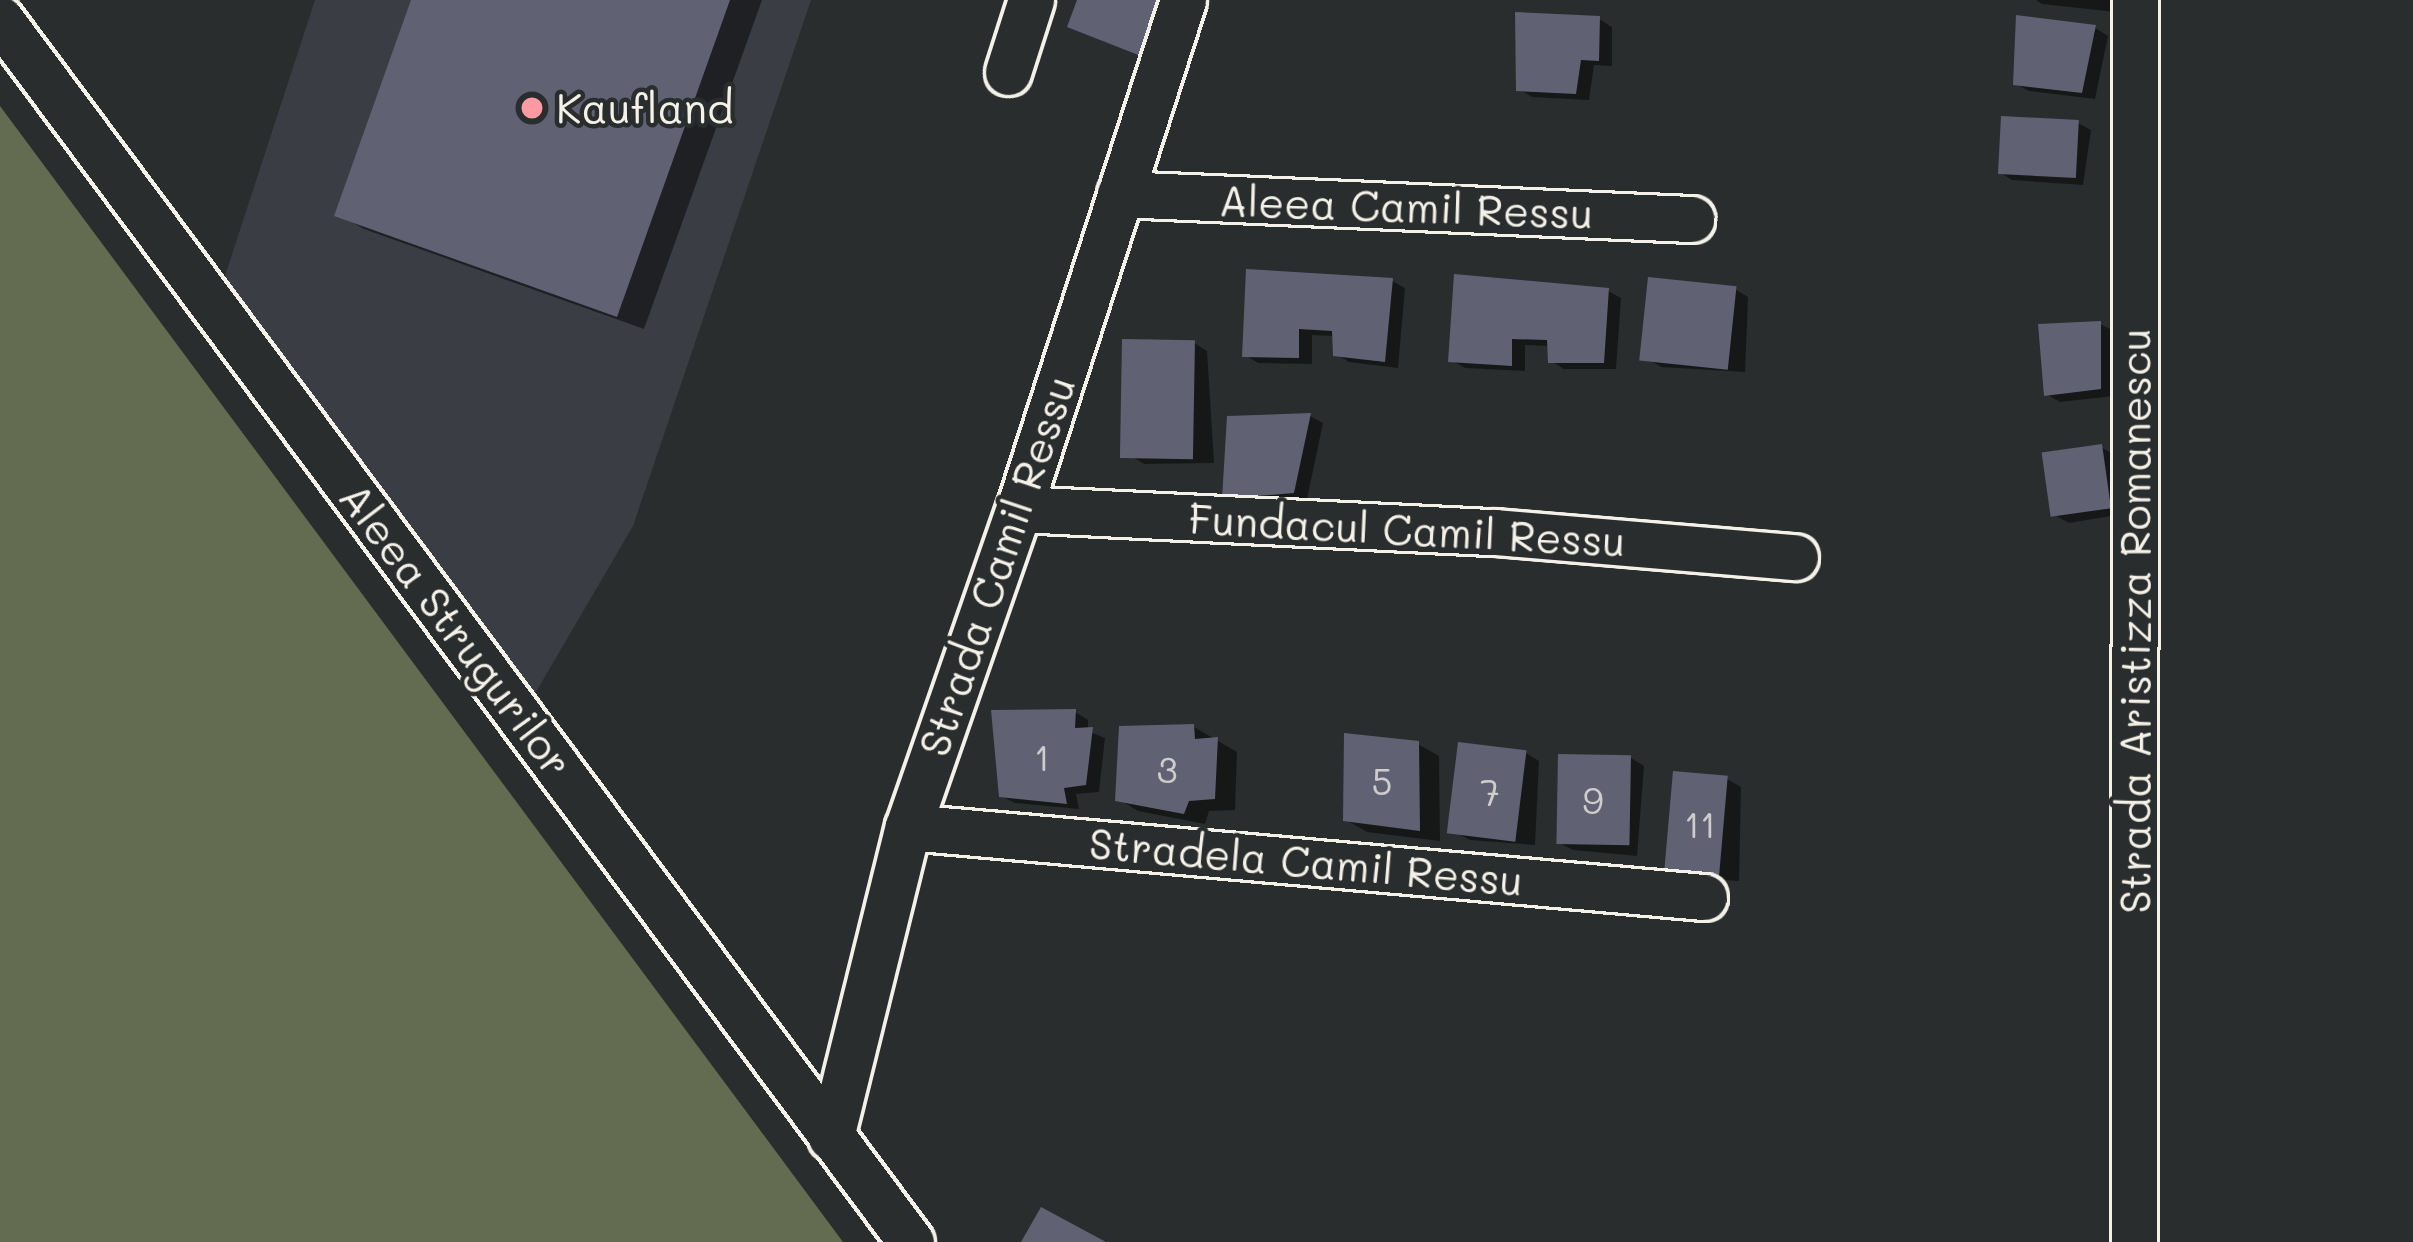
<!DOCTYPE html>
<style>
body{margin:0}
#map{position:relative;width:2413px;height:1242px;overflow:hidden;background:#2a2d2e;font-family:Mali,sans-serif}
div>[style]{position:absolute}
.built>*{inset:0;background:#3a3d43}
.green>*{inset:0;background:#636b51}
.shadow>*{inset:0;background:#0007}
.building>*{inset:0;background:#606173;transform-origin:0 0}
.roads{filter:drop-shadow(3px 0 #f4f1e8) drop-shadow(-3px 0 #f4f1e8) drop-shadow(0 3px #f4f1e8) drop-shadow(0 -3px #f4f1e8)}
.street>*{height:45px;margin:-22.5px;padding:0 22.5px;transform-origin:22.5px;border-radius:22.5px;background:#2a2d2e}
.dots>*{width:33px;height:33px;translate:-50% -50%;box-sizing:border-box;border:6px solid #2a2d2e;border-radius:50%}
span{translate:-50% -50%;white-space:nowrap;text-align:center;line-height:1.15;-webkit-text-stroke:9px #2a2d2e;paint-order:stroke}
.number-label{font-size:36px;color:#cfcdcb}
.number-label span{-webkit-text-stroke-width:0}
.poi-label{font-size:42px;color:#f4f1e8}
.left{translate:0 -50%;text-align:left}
.street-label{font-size:42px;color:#f4f1e8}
</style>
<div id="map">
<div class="built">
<i style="clip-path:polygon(315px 0,811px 0,633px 526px,533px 697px,224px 279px)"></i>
</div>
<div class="green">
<i style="clip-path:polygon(0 106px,843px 1242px,0 1242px)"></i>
</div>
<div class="shadow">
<i style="clip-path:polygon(414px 0,762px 0,644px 329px,364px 229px,338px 214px)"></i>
<i style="clip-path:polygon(2036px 0,2134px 0,2134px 14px,2042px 4px)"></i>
<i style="clip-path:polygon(1599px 19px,1612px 27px,1612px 66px,1594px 65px,1589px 100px,1532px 97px,1519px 89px)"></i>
<i style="clip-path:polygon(2095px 28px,2108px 36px,2095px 99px,2029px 91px,2016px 84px)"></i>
<i style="clip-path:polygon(2078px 123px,2091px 130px,2083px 185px,2012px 180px,1999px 172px)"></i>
<i style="clip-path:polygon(1392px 281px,1405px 288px,1398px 368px,1349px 362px,1336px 354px,1335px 336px,1312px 335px,1312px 364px,1258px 363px,1245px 355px)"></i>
<i style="clip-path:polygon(1735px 289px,1748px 297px,1745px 372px,1661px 367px,1648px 359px)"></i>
<i style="clip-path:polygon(1608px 291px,1621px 298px,1616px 369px,1564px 369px,1551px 361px,1551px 346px,1525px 345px,1525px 371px,1465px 368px,1451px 360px)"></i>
<i style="clip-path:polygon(2100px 324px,2114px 331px,2114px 396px,2060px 402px,2046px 394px)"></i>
<i style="clip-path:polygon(1194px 343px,1207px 351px,1214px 463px,1144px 464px,1131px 456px)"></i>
<i style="clip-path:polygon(1310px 416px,1323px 423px,1307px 499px,1239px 505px,1225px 497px)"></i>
<i style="clip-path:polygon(2101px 447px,2115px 455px,2123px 514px,2069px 523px,2056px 516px)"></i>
<i style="clip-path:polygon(1075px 712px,1088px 720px,1088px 731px,1105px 738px,1099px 792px,1076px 794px,1079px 809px,1015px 803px,1001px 796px)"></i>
<i style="clip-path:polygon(1194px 727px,1237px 752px,1235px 810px,1209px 811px,1205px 824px,1138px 811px,1118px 799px)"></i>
<i style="clip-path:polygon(1418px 744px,1439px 756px,1440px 841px,1367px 832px,1346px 820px)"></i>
<i style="clip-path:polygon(1526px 753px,1539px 761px,1535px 845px,1470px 840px,1456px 833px)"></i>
<i style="clip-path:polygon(1631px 758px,1644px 766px,1637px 856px,1573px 850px,1559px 843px)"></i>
<i style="clip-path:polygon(1676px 774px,1727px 779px,1741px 787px,1739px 881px,1686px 878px)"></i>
</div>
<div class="building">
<i style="clip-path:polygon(411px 0,730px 0,617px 317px,334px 216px)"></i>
<i style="clip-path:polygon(1077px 0,1167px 0,1146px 58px,1067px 27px)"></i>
<i style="clip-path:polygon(1515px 12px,1600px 16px,1599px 61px,1581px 60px,1576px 94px,1516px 91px)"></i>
<i style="clip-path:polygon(2016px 15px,2096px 25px,2082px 93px,2013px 85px)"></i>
<i style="left:2001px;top:116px;width:78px;height:58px;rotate:3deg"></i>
<i style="clip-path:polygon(1246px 269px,1393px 278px,1385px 362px,1333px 356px,1332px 331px,1299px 329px,1299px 358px,1242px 357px)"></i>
<i style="clip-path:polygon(1454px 274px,1609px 288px,1604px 363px,1548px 363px,1547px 340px,1512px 339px,1512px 366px,1448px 362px)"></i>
<i style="left:1648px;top:277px;width:89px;height:84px;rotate:6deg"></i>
<i style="clip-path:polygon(2101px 321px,2101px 389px,2044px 396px,2038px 324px)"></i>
<i style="left:1122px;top:339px;width:73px;height:119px;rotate:1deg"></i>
<i style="clip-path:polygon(1311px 413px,1294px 493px,1222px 499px,1227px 416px)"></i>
<i style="left:2102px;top:444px;width:65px;height:61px;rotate:82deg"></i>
<i style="clip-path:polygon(1076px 709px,1075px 728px,1093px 727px,1086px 785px,1064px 788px,1067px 804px,999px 797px,991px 710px)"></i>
<i style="clip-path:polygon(1194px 724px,1195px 739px,1218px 737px,1215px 799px,1189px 801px,1184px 814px,1115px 801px,1119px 726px)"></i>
<i style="clip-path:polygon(1344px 733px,1419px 741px,1420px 831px,1343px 821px)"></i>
<i style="left:1458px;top:742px;width:69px;height:92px;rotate:7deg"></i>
<i style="left:1558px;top:754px;width:73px;height:90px;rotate:1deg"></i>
<i style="left:1673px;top:771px;width:55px;height:101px;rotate:5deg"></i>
<i style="clip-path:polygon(1041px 1207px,1106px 1242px,1021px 1242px)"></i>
</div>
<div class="roads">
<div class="street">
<i style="left:0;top:19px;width:1525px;rotate:53.32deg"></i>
<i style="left:1008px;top:72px;width:76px;rotate:-72.3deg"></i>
<i style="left:1120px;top:194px;width:572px;rotate:2.51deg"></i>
<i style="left:1019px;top:509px;width:477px;rotate:2.8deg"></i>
<i style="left:1495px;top:532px;width:301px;rotate:4.8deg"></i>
<i style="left:908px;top:827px;width:799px;rotate:5.03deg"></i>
<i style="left:831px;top:1137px;width:319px;rotate:-76.1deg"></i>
<i style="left:908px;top:827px;width:337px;rotate:-70.8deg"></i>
<i style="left:1019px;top:509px;width:535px;rotate:-72.14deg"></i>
<i style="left:2134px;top:1242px;width:1242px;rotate:-89.95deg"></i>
</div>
</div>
<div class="dots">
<i style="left:532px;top:108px;background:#ff9aa2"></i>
</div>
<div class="number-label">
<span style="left:1042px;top:757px">1</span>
<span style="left:1167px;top:769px">3</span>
<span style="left:1382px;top:781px">5</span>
<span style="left:1490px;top:792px">7</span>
<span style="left:1593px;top:800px">9</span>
<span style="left:1700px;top:824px">11</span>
</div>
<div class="poi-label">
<span class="left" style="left:556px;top:108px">Kaufland</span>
</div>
<div class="street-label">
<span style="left:1406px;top:207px;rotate:2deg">Aleea Camil Ressu</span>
<span style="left:1407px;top:530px;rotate:3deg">Fundacul Camil Ressu</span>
<span style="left:997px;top:566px;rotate:-71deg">Strada Camil Ressu</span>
<span style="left:2135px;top:621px;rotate:-90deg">Strada Aristizza Romanescu</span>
<span style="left:456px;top:630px;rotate:53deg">Aleea Strugurilor</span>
<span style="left:1306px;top:862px;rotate:5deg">Stradela Camil Ressu</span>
</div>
</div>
